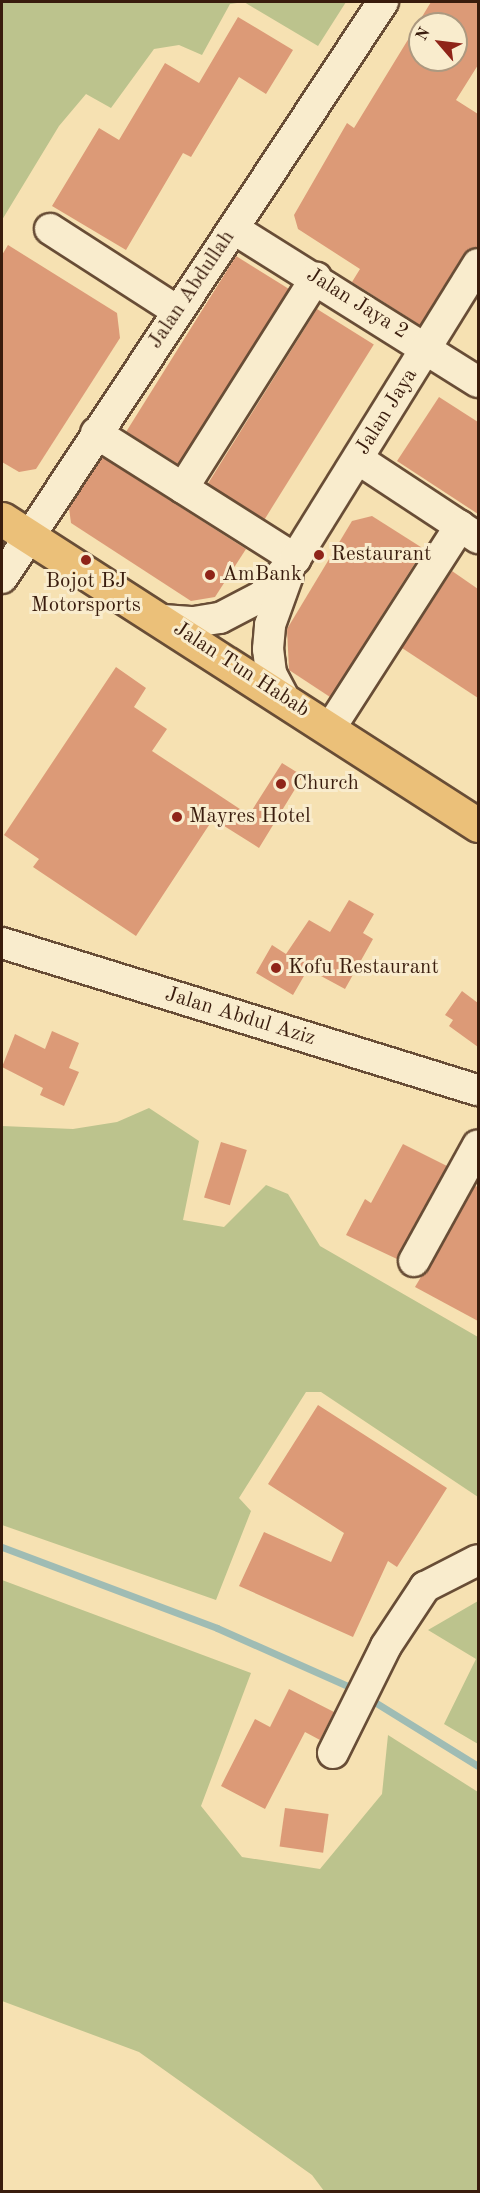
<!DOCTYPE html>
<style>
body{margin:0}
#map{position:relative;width:480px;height:2193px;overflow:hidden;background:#f6e1b2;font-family:"Old Standard TT",serif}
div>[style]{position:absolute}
.green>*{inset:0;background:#bcc38d}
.stream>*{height:7px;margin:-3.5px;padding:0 3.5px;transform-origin:3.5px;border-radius:3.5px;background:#9fbcb4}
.building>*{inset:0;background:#dc9a77;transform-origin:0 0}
.roads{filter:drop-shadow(2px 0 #684d36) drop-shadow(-2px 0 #684d36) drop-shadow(0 2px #684d36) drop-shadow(0 -2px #684d36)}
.minor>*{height:30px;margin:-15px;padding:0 15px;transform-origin:15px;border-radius:15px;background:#f9eccd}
.highway>*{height:33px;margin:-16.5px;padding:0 16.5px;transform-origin:16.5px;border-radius:16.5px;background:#ebc079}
.dots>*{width:16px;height:16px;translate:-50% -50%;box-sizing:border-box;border:3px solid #f9eccd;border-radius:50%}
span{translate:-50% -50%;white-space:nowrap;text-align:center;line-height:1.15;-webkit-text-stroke:6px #f9eccd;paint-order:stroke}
.street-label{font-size:21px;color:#391c0d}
.poi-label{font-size:21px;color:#391c0d}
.left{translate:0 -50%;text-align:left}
.frame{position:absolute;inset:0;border:3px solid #391c0d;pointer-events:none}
.north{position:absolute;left:408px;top:12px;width:60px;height:60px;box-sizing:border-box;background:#f9eccd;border:2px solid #ac9980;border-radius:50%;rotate:298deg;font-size:16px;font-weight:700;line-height:24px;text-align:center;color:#391c0d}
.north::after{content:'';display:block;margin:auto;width:21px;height:27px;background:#8f2418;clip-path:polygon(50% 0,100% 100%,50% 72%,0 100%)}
</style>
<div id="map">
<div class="green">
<i style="clip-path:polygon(2px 2px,346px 2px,318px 46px,244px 2px,230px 4px,202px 55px,179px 45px,154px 49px,111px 108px,86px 94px,59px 126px,2px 220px)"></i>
<i style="clip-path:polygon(149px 1108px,199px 1141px,183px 1220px,224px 1227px,266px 1185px,288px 1194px,320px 1246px,478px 1337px,478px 1497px,321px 1392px,306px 1392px,239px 1498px,251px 1511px,216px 1600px,2px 1525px,2px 1126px,73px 1129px,117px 1122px)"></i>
<i style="clip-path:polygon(2px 1580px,251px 1673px,201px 1806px,242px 1857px,320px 1869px,382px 1794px,388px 1735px,478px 1792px,478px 2191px,324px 2191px,312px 2175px,139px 2052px,2px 2001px)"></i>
<i style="clip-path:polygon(478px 1601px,478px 1744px,444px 1724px,476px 1659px,428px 1630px)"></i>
</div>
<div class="stream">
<i style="left:2px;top:1547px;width:230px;rotate:20.6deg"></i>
<i style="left:217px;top:1628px;width:143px;rotate:23.9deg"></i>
<i style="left:373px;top:1701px;width:123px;rotate:31.8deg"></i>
</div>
<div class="building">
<i style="clip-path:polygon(evenodd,431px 2px,478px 2px,478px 65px,456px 100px,478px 114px,478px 247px,463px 255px,420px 325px,352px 282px,360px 269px,298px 229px,294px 215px,347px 123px,354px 128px,431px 2px,420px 24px,456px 24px,456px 60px,420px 60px,420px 24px)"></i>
<i style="clip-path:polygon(238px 17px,293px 50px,266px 94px,239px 77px,191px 157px,183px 153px,126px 250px,52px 206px,99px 128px,119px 140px,165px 63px,199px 83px)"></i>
<i style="clip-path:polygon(8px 245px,117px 313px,120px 338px,36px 469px,19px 472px,2px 462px,2px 255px)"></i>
<i style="left:236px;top:256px;width:62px;height:207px;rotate:32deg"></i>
<i style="left:317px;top:309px;width:67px;height:206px;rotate:32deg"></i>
<i style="clip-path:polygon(439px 397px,478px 422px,478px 514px,397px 461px)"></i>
<i style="clip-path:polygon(102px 457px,246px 549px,215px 597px,191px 601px,71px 523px,69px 508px)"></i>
<i style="clip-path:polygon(372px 516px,424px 549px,330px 697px,289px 670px,287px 629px,352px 521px)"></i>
<i style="clip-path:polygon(452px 571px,478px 589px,478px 698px,402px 648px)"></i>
<i style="clip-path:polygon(116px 667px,146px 688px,134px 707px,167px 729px,152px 751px,249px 815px,282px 763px,303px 776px,259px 848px,213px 819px,136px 936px,33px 867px,39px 859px,4px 835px)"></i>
<i style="clip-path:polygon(349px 900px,374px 914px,363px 933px,373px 939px,345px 989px,308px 969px,293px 995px,256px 973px,272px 945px,286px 954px,309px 920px,330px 932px)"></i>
<i style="clip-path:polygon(462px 991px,478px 1003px,478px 1047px,449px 1026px,453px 1020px,445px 1015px)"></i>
<i style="clip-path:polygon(52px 1031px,79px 1043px,69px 1068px,79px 1072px,64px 1106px,40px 1095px,43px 1088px,2px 1067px,15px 1034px,45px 1049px)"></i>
<i style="left:221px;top:1142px;width:27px;height:58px;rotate:17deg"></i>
<i style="clip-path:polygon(403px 1144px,447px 1166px,397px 1259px,346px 1235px,365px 1199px,371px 1203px)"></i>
<i style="clip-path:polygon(475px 1186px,478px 1187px,478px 1321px,415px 1287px)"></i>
<i style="clip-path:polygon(318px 1405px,447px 1488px,397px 1567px,388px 1561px,353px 1637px,239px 1586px,264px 1532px,331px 1562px,344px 1533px,268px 1484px)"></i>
<i style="clip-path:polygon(289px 1689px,334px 1712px,320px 1740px,305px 1732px,265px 1809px,221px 1786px,255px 1719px,270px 1727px)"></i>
<i style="left:285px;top:1808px;width:44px;height:39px;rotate:8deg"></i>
</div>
<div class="roads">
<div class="minor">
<i style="left:50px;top:229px;width:151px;rotate:32.8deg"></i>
<i style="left:234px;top:229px;width:288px;rotate:32.1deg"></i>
<i style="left:96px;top:433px;width:236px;rotate:32.3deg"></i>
<i style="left:358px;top:459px;width:144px;rotate:33.4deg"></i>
<i style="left:183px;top:488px;width:249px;rotate:-57.7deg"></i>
<i style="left:2px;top:578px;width:691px;rotate:-56.52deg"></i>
<i style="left:163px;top:620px;width:31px;rotate:4deg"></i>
<i style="left:194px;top:622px;width:26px;rotate:-9deg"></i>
<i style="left:220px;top:618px;width:47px;rotate:-27.6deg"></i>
<i style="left:262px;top:596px;width:50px;rotate:-48.3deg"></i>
<i style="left:295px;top:559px;width:347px;rotate:-58.2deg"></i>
<i style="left:283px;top:696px;width:26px;rotate:-118deg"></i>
<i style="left:271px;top:673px;width:24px;rotate:-97deg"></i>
<i style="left:268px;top:649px;width:24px;rotate:-85deg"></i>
<i style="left:270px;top:625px;width:53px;rotate:-70.2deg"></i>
<i style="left:331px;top:727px;width:239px;rotate:-57.3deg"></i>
<i style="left:2px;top:943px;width:498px;rotate:17.2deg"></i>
<i style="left:414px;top:1261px;width:132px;rotate:-61.1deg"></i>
<i style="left:333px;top:1753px;width:119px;rotate:-63.6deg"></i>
<i style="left:386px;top:1646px;width:71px;rotate:-56.5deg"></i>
<i style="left:425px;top:1587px;width:59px;rotate:-27deg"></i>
</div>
<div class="highway">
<i style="left:2px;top:519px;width:566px;rotate:32.74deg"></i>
</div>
</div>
<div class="dots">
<i style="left:319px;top:555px;background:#8f2418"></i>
<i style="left:86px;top:560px;background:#8f2418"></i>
<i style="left:210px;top:575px;background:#8f2418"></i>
<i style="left:281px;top:784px;background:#8f2418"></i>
<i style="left:177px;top:817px;background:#8f2418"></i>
<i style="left:276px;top:968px;background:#8f2418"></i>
</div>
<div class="street-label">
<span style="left:192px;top:290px;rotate:-56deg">Jalan Abdullah</span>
<span style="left:357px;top:304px;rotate:32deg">Jalan Jaya 2</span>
<span style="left:387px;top:412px;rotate:-58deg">Jalan Jaya</span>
<span style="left:241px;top:670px;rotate:33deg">Jalan Tun Habab</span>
<span style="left:240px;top:1017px;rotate:17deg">Jalan Abdul Aziz</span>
</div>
<div class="poi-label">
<span class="left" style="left:331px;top:555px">Restaurant</span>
<span class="left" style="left:222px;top:575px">AmBank</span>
<span style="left:86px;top:594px">Bojot BJ<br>Motorsports</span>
<span class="left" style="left:293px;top:784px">Church</span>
<span class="left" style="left:189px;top:817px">Mayres Hotel</span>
<span class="left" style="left:288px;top:968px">Kofu Restaurant</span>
</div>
<div class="frame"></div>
<div class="north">N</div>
</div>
